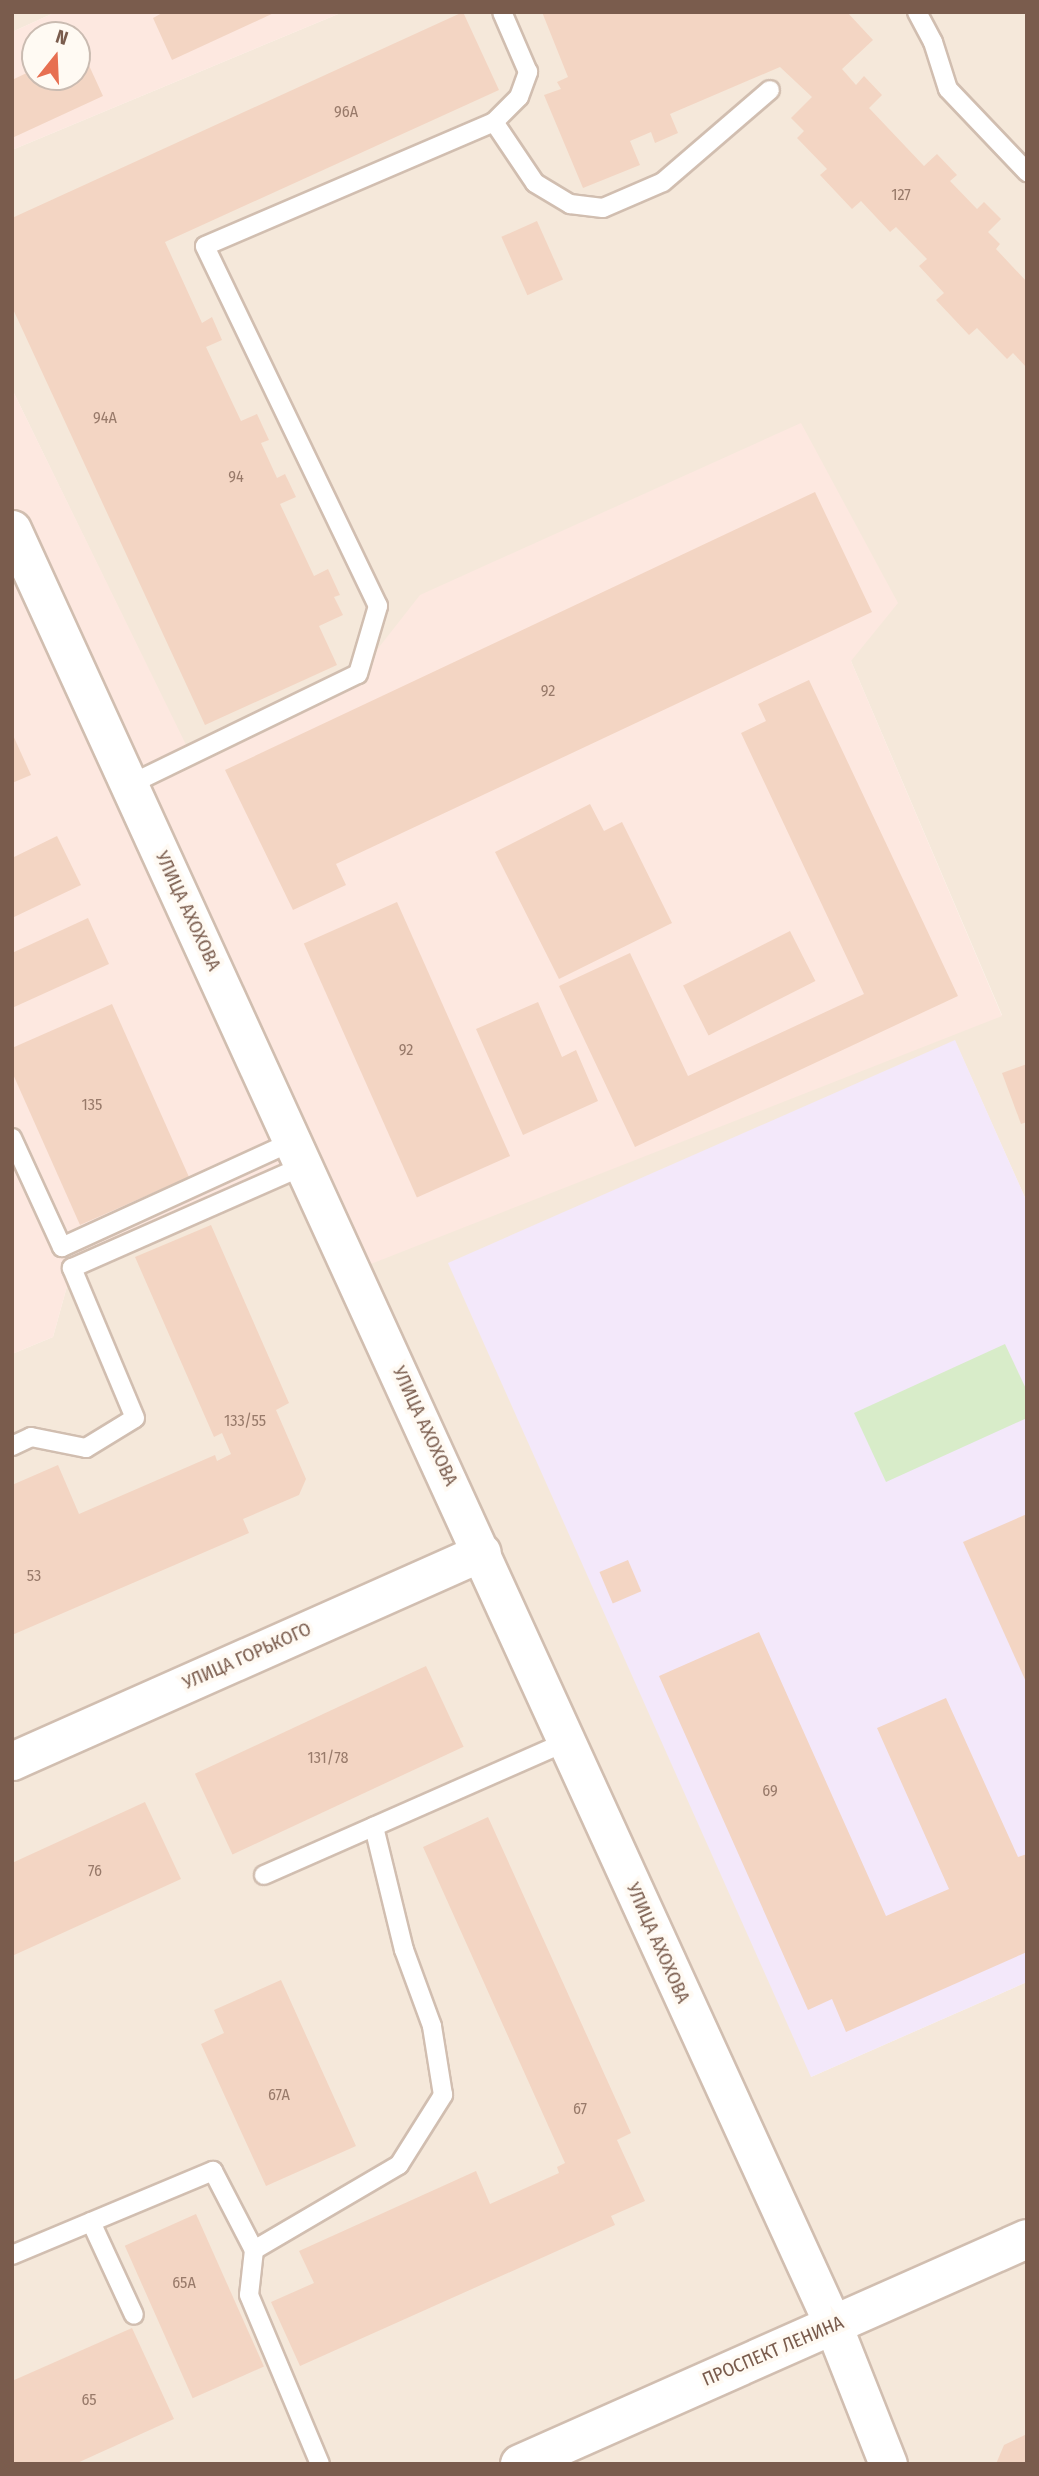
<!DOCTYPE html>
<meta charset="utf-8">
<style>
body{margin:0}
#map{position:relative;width:1039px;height:2476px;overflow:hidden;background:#fdf6ec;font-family:"Fira Sans Condensed",sans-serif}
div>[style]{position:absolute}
.residential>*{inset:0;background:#f5e8da}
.commercial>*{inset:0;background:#fde8e0}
.education>*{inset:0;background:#f3e8fa}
.green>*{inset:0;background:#d8ecc9}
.building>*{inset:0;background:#f3d5c3;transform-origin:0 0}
.roads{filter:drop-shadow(2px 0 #d1beb0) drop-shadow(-2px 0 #d1beb0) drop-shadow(0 2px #d1beb0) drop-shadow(0 -2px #d1beb0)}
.service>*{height:18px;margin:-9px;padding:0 9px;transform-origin:9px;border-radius:9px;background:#fff}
.minor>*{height:37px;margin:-18.5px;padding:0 18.5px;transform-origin:18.5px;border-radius:18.5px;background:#fff}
.secondary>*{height:38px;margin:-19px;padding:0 19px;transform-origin:19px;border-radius:19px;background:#fff}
span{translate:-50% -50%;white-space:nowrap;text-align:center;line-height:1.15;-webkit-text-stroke:7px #fffaf3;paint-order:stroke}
.number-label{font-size:16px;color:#987a6a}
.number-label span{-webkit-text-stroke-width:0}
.street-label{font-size:19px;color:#7a5c4d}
.frame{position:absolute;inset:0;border:14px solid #7a5c4d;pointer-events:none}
.north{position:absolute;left:21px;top:21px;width:70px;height:70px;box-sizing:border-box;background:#fffaf3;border:2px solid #cabbb1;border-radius:50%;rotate:18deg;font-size:19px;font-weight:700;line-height:28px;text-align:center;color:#7a5c4d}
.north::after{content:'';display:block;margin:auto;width:24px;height:32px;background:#e76f51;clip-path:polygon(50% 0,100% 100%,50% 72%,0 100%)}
</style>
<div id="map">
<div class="residential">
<i style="clip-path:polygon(12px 12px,56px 12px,12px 32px)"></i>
<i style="clip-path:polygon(343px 12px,1027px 12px,1027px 1202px,955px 1041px,811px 2077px,1027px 1982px,1027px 2464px,12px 2464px,12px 1354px,53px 1337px,72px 1268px,305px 1165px,1002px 1015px,851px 661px,358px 674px,190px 755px,12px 389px,12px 150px)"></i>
</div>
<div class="commercial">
<i style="clip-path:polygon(evenodd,56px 12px,343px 12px,12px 150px,12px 32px,56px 12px,35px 35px,77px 35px,77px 77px,35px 77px,35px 35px)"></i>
<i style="clip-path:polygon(12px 389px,191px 755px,358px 674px,420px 595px,801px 423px,898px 603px,851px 661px,1002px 1016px,353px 1271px,305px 1165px,72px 1268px,53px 1337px,12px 1354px)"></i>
</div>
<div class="education">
<i style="clip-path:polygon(955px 1040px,1027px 1202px,1027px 1982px,811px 2077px,448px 1263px)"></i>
</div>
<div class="green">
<i style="clip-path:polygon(1005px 1344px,1027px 1391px,1027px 1418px,886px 1482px,854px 1413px)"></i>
</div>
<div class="building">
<i style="clip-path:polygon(164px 12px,276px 12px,172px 60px,153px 18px)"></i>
<i style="clip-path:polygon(463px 12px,499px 90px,165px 242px,202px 323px,212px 317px,222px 340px,206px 347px,241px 421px,257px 414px,269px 440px,261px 443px,277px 478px,285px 474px,296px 497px,280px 504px,314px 576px,328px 569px,340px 595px,334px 597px,343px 615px,319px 626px,337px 665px,205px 725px,12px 307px,12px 218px)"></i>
<i style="clip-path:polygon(542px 12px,847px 12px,873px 40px,842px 69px,856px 85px,864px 76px,882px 95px,869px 108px,924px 166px,937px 154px,957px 175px,950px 181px,977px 209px,984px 202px,1001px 219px,988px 232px,1000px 244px,996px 249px,1027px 282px,1027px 368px,1013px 353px,1007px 359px,977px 328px,969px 335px,936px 300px,944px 293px,919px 266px,927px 259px,896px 227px,890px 232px,861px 201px,852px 209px,820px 175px,827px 169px,797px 138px,804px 131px,791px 118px,812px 97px,780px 67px,670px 114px,678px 133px,655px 143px,651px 132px,630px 141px,640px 165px,583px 188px,544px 95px,561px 89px,557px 82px,568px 77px)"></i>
<i style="clip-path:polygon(81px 48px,103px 96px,12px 138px,12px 80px,35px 69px,35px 77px,77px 77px)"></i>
<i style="left:537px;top:221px;width:64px;height:39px;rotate:66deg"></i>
<i style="clip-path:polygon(815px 492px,872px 612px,336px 864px,346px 885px,293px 910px,225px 770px)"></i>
<i style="clip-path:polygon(809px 680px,958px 996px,635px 1147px,559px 986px,630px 953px,688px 1076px,864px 994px,741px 733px,766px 721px,758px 704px)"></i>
<i style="clip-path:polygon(12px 733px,31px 775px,12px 783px)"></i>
<i style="clip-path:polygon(590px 804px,604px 831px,622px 822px,672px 923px,559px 979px,495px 852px)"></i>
<i style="clip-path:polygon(57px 836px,81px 885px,12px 918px,12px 858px)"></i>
<i style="left:397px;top:902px;width:278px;height:102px;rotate:66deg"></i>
<i style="clip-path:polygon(88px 918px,109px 964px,12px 1008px,12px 953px)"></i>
<i style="left:790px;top:931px;width:56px;height:120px;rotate:63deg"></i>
<i style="clip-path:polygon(538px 1002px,562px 1057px,576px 1050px,598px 1101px,523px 1135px,476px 1029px)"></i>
<i style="clip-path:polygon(112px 1004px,189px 1177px,80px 1225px,12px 1072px,12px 1048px)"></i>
<i style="clip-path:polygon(1027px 1064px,1027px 1122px,1021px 1124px,1002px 1073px)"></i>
<i style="clip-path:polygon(211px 1225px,289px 1403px,276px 1410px,306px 1479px,299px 1495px,243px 1519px,249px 1533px,12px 1635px,12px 1485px,58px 1465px,79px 1514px,215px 1455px,217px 1461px,231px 1454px,222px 1433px,214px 1437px,135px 1257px)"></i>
<i style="clip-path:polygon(1027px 1514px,1027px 1684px,963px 1542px)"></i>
<i style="left:628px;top:1560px;width:34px;height:31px;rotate:67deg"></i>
<i style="clip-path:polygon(759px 1632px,886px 1916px,949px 1889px,877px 1728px,946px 1698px,1018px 1857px,1027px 1854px,1027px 1952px,846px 2032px,832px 1999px,808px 2010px,659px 1676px)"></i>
<i style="left:426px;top:1666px;width:89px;height:255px;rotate:65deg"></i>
<i style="clip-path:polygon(145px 1802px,181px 1879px,12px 1956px,12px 1863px)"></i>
<i style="clip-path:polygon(488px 1817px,631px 2133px,617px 2140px,645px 2201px,611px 2216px,615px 2225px,300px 2366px,271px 2302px,314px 2283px,299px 2251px,476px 2171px,490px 2204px,559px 2173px,557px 2167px,565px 2163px,423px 1847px)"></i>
<i style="clip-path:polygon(281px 1980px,356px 2146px,266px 2186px,201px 2044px,224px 2033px,214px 2010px)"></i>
<i style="left:196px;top:2214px;width:167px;height:78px;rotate:66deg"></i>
<i style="clip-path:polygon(132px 2328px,174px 2419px,75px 2464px,12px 2464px,12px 2381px)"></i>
<i style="clip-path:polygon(1027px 2434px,1027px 2464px,996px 2464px,1004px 2445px)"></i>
</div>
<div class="roads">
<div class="service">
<i style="left:917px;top:12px;width:34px;rotate:62deg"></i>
<i style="left:933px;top:42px;width:49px;rotate:72.3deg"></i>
<i style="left:948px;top:89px;width:115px;rotate:46.4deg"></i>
<i style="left:494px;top:122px;width:35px;rotate:-45deg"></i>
<i style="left:519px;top:97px;width:27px;rotate:-70deg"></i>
<i style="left:528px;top:72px;width:65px;rotate:-113.4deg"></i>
<i style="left:129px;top:785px;width:254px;rotate:-25.9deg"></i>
<i style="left:358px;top:674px;width:71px;rotate:-73.6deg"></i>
<i style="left:378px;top:606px;width:399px;rotate:-115.7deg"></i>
<i style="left:205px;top:246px;width:314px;rotate:-23.2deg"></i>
<i style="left:494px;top:122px;width:73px;rotate:56.1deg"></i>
<i style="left:535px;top:183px;width:41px;rotate:31deg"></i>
<i style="left:570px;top:204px;width:33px;rotate:7deg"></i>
<i style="left:603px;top:208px;width:65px;rotate:-23.4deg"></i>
<i style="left:663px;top:182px;width:141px;rotate:-40.7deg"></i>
<i style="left:12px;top:1138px;width:120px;rotate:65.4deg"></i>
<i style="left:62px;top:1247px;width:255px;rotate:-24.6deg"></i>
<i style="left:12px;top:1446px;width:21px;rotate:-25deg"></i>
<i style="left:31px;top:1437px;width:56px;rotate:11.3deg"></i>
<i style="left:86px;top:1448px;width:57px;rotate:-31.5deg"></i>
<i style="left:135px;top:1418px;width:163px;rotate:-112.8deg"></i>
<i style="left:72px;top:1268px;width:255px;rotate:-23.8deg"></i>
<i style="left:264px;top:1875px;width:332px;rotate:-23.8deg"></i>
<i style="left:91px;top:2222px;width:102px;rotate:65.2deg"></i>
<i style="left:254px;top:2250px;width:45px;rotate:96.3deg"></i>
<i style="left:249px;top:2295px;width:183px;rotate:67.2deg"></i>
<i style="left:12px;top:2255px;width:218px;rotate:-22.7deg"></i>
<i style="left:213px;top:2171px;width:89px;rotate:62.6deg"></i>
<i style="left:254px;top:2250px;width:168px;rotate:-30.4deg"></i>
<i style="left:399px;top:2165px;width:83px;rotate:-57.8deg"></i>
<i style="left:443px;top:2095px;width:70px;rotate:-99.1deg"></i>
<i style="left:432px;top:2026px;width:81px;rotate:-110.2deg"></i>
<i style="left:404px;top:1950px;width:127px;rotate:-103.7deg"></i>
</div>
<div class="minor">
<i style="left:12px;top:529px;width:1975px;rotate:65.43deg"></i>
<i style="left:833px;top:2325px;width:149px;rotate:68.4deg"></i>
<i style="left:12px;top:1761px;width:514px;rotate:-23.97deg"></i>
</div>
<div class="secondary">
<i style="left:520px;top:2464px;width:555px;rotate:-23.93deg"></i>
</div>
</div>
<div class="number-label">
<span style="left:346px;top:112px">96А</span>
<span style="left:901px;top:195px">127</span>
<span style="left:105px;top:418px">94А</span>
<span style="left:236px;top:477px">94</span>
<span style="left:548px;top:691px">92</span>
<span style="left:406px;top:1050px">92</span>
<span style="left:92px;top:1105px">135</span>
<span style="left:245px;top:1421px">133/55</span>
<span style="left:34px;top:1576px">53</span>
<span style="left:328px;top:1758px">131/78</span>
<span style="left:770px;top:1791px">69</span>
<span style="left:95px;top:1871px">76</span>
<span style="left:279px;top:2095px">67А</span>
<span style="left:580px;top:2109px">67</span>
<span style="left:184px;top:2283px">65А</span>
<span style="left:89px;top:2400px">65</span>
</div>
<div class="street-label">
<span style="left:188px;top:911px;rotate:65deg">УЛИЦА АХОХОВА</span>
<span style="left:425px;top:1426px;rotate:65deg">УЛИЦА АХОХОВА</span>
<span style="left:247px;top:1656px;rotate:-24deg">УЛИЦА ГОРЬКОГО</span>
<span style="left:658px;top:1943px;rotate:66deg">УЛИЦА АХОХОВА</span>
<span style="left:773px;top:2351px;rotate:-23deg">ПРОСПЕКТ ЛЕНИНА</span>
</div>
<div class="frame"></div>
<div class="north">N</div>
</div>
